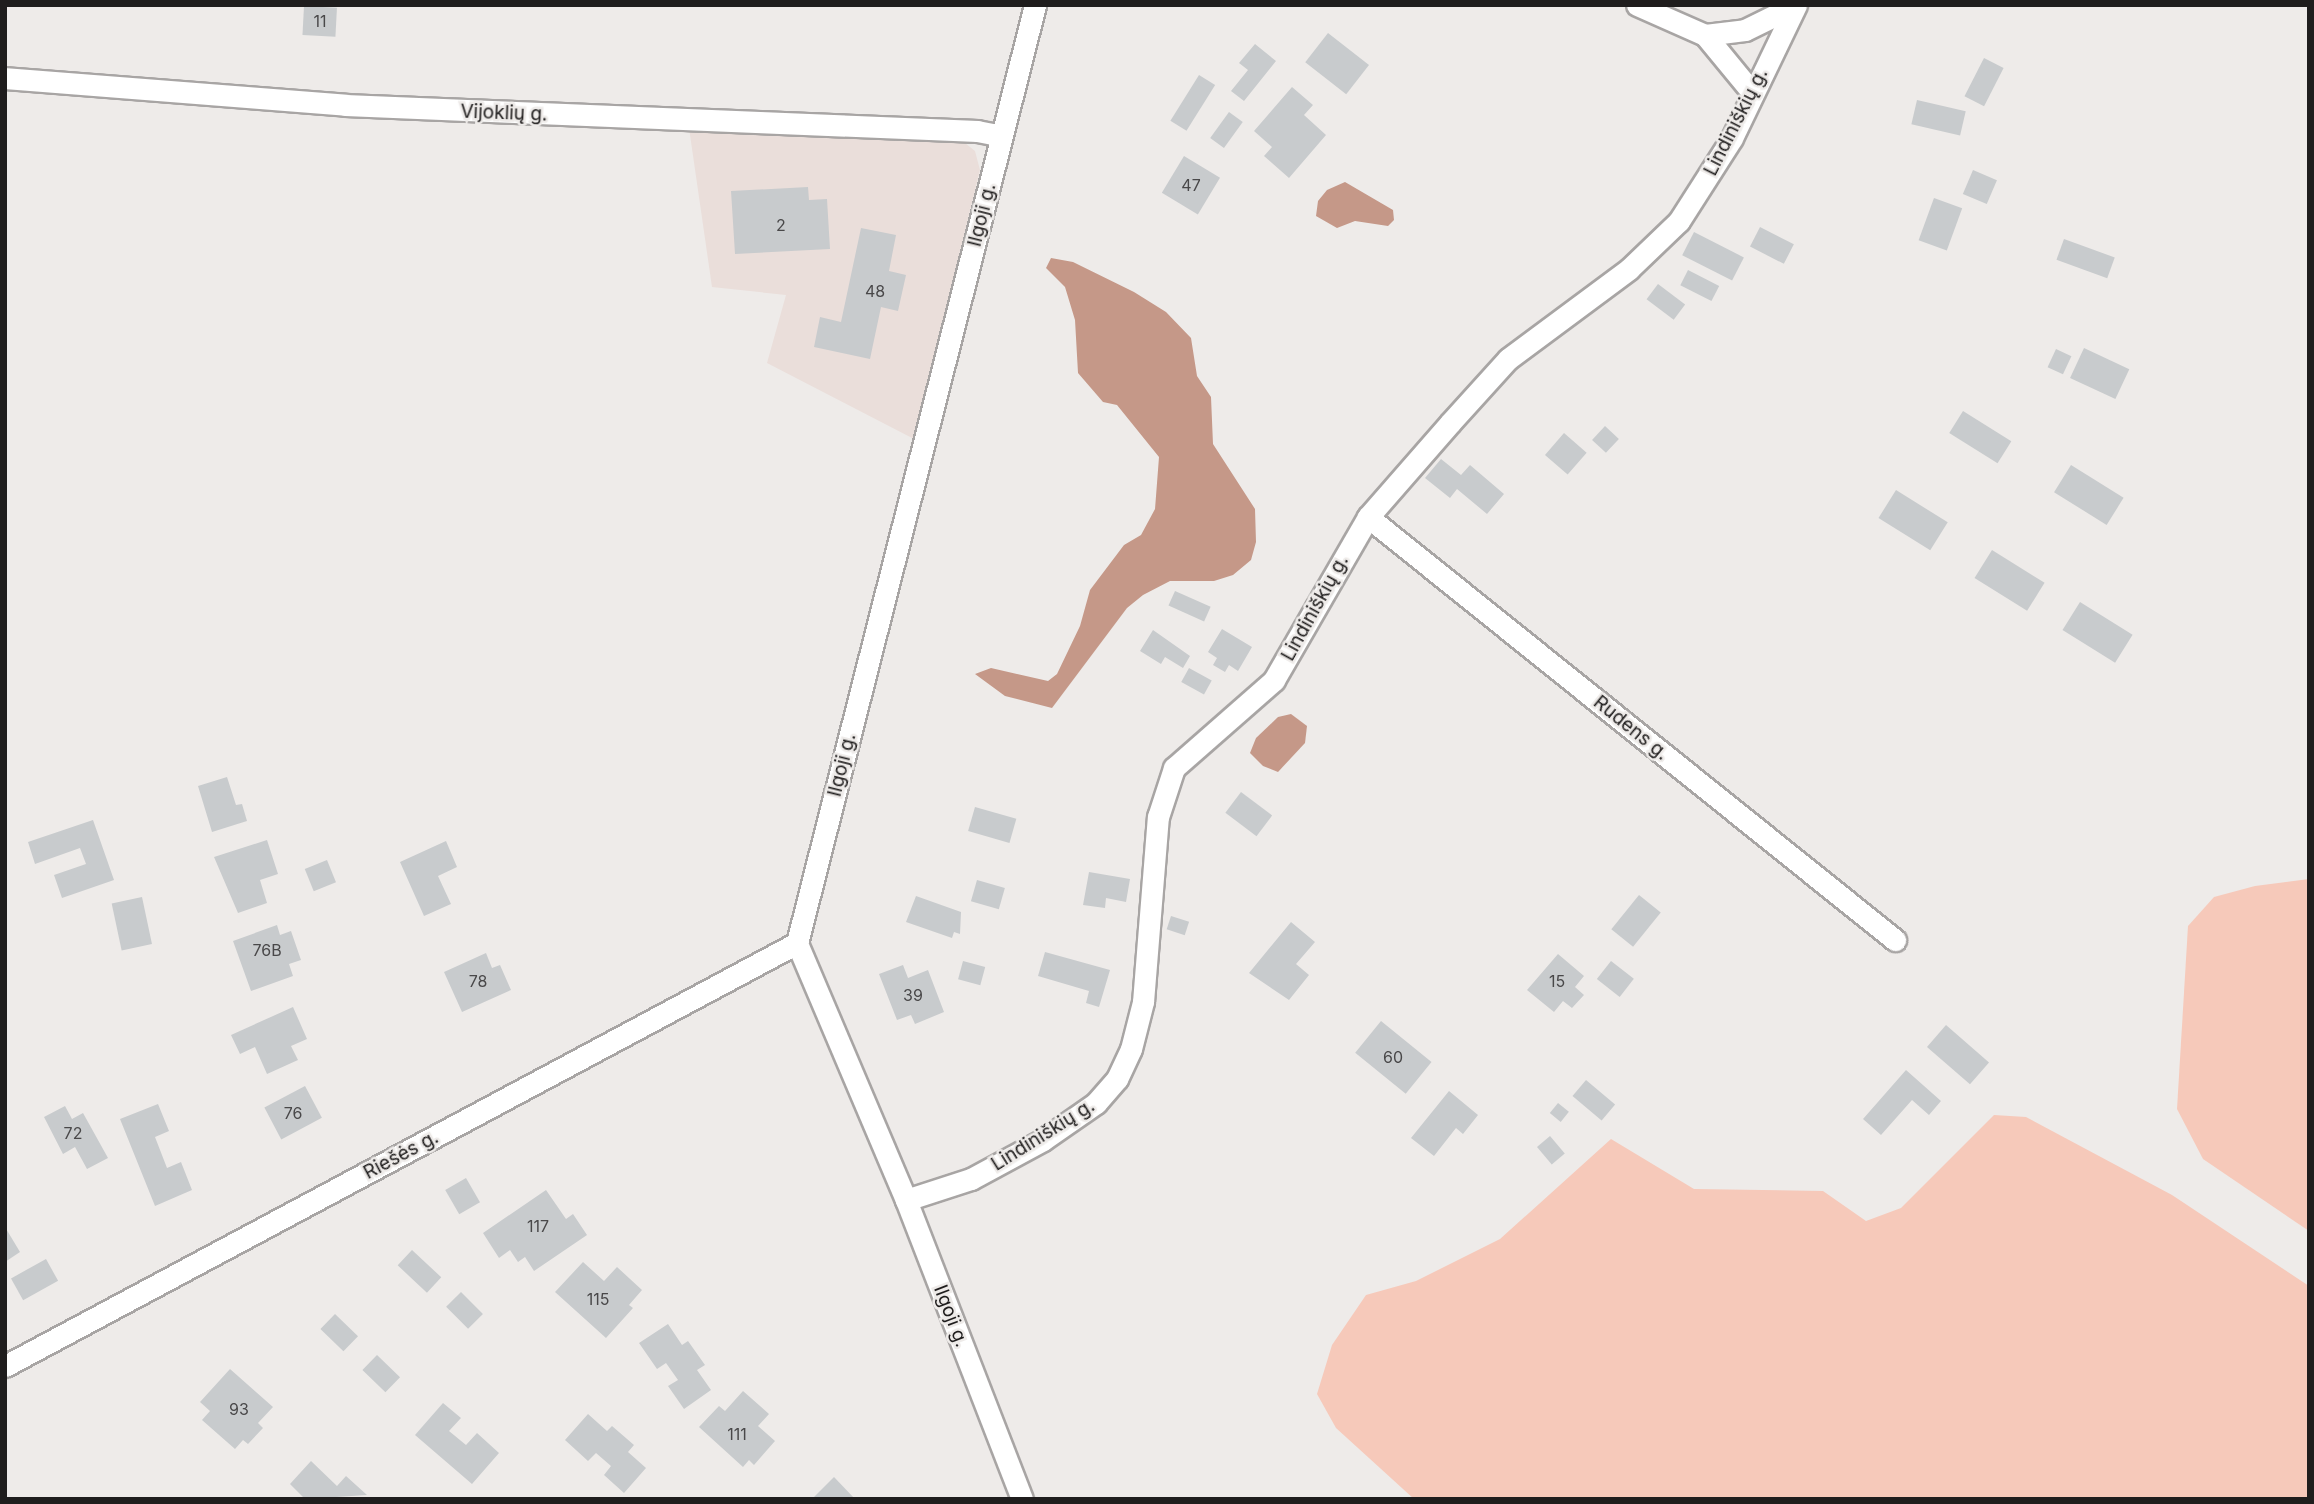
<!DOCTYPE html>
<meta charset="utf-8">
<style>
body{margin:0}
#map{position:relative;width:2314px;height:1504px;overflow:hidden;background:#eeebe9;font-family:Inter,sans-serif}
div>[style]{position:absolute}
.built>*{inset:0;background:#eadeda}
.green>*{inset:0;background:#f6c9ba}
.water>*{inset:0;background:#c59888}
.building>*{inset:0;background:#c8cbcd;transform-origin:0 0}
.roads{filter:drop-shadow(2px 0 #a8a5a4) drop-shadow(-2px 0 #a8a5a4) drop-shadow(0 2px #a8a5a4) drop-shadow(0 -2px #a8a5a4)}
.minor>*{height:21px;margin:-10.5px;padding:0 10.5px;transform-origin:10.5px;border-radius:10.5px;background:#fff}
span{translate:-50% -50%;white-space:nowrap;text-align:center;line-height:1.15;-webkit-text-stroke:5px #eeebe9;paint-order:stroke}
.number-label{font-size:16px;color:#494849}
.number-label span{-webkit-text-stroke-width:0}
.street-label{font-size:19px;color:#1f1d1d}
.frame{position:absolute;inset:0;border:7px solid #1f1d1d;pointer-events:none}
</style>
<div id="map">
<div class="built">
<i style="clip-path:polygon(689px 128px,960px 139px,975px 151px,980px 170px,914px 439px,767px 363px,786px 295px,712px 287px)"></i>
</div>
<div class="green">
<i style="clip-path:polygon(2309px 879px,2309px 1231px,2203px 1159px,2177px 1109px,2188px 926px,2214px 897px,2255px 886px)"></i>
<i style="clip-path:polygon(1994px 1115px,2026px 1117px,2172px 1195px,2309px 1286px,2309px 1499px,1414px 1499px,1336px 1428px,1317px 1394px,1332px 1345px,1366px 1295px,1416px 1281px,1500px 1239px,1611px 1139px,1694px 1189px,1823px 1191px,1866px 1221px,1901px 1208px)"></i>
</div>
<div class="water">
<i style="clip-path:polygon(1345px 182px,1393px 210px,1394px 220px,1388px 226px,1355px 221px,1337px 228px,1316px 216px,1318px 201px,1327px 190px)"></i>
<i style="clip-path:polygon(1051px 258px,1073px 262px,1134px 292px,1166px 312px,1191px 338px,1197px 376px,1211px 397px,1213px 444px,1255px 509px,1256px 542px,1251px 560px,1233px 575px,1214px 581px,1170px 581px,1143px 595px,1127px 608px,1052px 708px,1005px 696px,975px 674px,991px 668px,1048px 681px,1057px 674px,1080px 626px,1090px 590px,1124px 545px,1141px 535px,1155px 509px,1159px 457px,1117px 405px,1103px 402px,1078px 373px,1075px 320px,1065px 287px,1046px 268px)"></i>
<i style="clip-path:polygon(1291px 714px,1307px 726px,1305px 743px,1278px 772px,1263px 766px,1250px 753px,1256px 738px,1278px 717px)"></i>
</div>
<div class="building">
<i style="left:304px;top:6px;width:33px;height:29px;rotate:3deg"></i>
<i style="left:1328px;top:33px;width:52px;height:37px;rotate:38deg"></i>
<i style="clip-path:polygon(1255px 44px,1276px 61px,1244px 101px,1231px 91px,1248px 70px,1239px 63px)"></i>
<i style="left:1984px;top:58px;width:22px;height:43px;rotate:27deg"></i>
<i style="left:1199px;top:75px;width:19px;height:54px;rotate:32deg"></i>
<i style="clip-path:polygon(1292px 87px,1313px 105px,1304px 115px,1326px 135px,1289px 178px,1264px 156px,1272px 147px,1254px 131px)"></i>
<i style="left:1917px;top:100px;width:50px;height:25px;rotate:13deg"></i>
<i style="left:1229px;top:112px;width:17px;height:32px;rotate:36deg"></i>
<i style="left:1184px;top:156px;width:42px;height:43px;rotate:31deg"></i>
<i style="left:1973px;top:170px;width:26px;height:26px;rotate:23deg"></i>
<i style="clip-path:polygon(808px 187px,809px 200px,827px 199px,830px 249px,735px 254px,731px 191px)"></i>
<i style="left:1934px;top:198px;width:30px;height:45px;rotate:20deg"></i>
<i style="left:1760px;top:227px;width:38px;height:22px;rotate:27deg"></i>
<i style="clip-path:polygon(861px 228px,896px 235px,889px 271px,906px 275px,898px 311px,881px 307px,870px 359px,814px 347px,820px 317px,841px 322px)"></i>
<i style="left:1694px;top:232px;width:56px;height:26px;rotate:27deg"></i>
<i style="left:2064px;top:239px;width:54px;height:22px;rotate:20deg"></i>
<i style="left:1688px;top:270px;width:35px;height:17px;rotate:27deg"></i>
<i style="left:1658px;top:284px;width:34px;height:19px;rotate:37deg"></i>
<i style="left:2084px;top:348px;width:50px;height:33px;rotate:25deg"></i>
<i style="left:2056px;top:349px;width:17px;height:20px;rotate:25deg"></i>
<i style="left:1963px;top:411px;width:57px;height:26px;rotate:32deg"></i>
<i style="left:1605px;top:426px;width:19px;height:19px;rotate:43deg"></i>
<i style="left:1564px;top:433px;width:30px;height:29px;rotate:41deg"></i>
<i style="clip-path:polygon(1441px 459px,1461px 475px,1470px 465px,1504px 494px,1487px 514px,1457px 489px,1450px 498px,1425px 478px)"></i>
<i style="left:2071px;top:465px;width:62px;height:32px;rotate:32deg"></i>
<i style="left:1896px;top:490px;width:61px;height:33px;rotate:32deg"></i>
<i style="left:1992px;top:550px;width:62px;height:33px;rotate:32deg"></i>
<i style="left:1175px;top:591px;width:39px;height:16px;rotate:24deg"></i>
<i style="left:2080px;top:602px;width:62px;height:33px;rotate:32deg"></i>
<i style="clip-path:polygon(1222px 629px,1252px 647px,1238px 671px,1229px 665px,1225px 672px,1213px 665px,1217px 658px,1208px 652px)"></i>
<i style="clip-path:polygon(1153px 630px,1190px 656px,1183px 668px,1165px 657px,1161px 664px,1140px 651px)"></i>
<i style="left:1189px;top:668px;width:26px;height:16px;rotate:29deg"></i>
<i style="clip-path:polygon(227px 777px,236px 805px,242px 804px,247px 821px,212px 832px,198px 786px)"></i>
<i style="left:1241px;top:792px;width:39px;height:26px;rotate:37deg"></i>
<i style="left:975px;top:807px;width:43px;height:25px;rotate:16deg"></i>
<i style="clip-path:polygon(93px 820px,114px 880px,62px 898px,54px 875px,86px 864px,80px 848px,35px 864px,28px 842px)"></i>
<i style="clip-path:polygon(267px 840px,278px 874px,260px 880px,267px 903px,238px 913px,214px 857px)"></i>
<i style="clip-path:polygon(446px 841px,457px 867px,438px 876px,451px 904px,424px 916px,400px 862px)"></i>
<i style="left:327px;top:860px;width:24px;height:24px;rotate:68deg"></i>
<i style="clip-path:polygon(1089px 872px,1130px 879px,1126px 902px,1106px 898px,1105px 908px,1083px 905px)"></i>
<i style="left:977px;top:880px;width:29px;height:22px;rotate:16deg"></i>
<i style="left:1639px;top:895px;width:28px;height:44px;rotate:39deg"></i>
<i style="clip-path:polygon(916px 896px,961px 912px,960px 934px,954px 932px,952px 938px,906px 922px)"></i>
<i style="left:142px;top:897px;width:48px;height:31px;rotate:78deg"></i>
<i style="left:1171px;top:916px;width:19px;height:14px;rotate:18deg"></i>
<i style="clip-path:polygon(1291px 922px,1315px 942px,1296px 964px,1309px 975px,1289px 1000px,1249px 973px)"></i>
<i style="clip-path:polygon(277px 925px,280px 935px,291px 931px,301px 960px,289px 964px,293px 976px,251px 991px,233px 941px)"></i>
<i style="clip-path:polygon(1045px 952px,1110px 970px,1099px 1007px,1086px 1003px,1089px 991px,1038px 976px)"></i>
<i style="clip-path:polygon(486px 953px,492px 968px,500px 965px,511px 990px,462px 1012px,444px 972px)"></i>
<i style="clip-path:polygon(1558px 954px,1584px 976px,1575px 987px,1584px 995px,1572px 1008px,1563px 1001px,1554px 1012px,1527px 990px)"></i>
<i style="left:963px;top:961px;width:23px;height:19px;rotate:15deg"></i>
<i style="left:1611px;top:961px;width:29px;height:23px;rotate:38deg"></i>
<i style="clip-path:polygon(903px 965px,908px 978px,928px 970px,944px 1012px,915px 1024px,911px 1015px,897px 1020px,879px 974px)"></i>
<i style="clip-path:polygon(293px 1007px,307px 1039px,291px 1046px,298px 1060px,267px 1074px,255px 1047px,240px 1054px,231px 1035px)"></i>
<i style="left:1381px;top:1021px;width:65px;height:41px;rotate:39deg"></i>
<i style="left:1946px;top:1025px;width:57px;height:29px;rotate:41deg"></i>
<i style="clip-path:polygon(1906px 1070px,1941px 1101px,1929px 1115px,1912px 1100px,1881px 1135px,1863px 1119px)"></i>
<i style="left:1586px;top:1080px;width:38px;height:21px;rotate:40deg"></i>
<i style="left:305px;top:1086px;width:36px;height:46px;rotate:62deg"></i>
<i style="clip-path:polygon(1449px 1091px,1478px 1115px,1463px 1134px,1456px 1128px,1434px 1156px,1411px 1138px)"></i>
<i style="left:1558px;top:1103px;width:14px;height:13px;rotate:39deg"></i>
<i style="clip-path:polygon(158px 1104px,169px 1131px,155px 1137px,167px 1168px,181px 1162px,192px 1190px,155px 1206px,120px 1119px)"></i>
<i style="clip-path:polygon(65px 1106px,72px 1119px,83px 1113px,108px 1158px,87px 1169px,75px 1147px,63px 1154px,44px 1117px)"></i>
<i style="left:1550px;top:1136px;width:23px;height:17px;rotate:50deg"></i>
<i style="left:466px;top:1178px;width:28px;height:24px;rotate:60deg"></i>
<i style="clip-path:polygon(546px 1190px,566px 1219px,573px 1214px,587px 1235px,534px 1271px,525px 1257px,518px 1262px,510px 1250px,499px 1258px,483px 1233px)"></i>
<i style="clip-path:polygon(5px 1227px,20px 1252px,5px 1262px)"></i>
<i style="left:412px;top:1250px;width:40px;height:21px;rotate:43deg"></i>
<i style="left:46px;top:1259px;width:25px;height:40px;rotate:61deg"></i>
<i style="clip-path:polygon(583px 1262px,604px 1281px,617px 1267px,642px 1290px,629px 1305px,633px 1308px,606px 1338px,555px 1292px)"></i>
<i style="left:461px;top:1292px;width:31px;height:21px;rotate:45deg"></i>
<i style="left:335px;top:1314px;width:32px;height:21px;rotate:44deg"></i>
<i style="clip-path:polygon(668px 1324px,682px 1345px,688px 1341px,705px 1365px,697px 1370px,711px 1390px,684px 1409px,668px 1386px,678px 1380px,666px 1363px,657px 1369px,639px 1343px)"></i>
<i style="left:377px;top:1355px;width:32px;height:21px;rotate:44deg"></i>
<i style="clip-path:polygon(230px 1369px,273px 1407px,258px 1423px,263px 1428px,248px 1444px,243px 1440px,235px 1449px,202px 1420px,210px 1411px,200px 1402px)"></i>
<i style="clip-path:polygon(743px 1391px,769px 1414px,758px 1426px,775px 1441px,754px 1465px,749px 1460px,743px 1467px,699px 1427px,719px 1406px,725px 1411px)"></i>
<i style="clip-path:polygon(443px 1403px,461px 1418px,449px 1431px,466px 1445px,477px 1433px,499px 1453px,472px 1484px,415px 1435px)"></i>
<i style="clip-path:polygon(588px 1414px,607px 1431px,612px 1426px,634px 1445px,628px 1452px,646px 1468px,624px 1493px,604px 1475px,611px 1466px,596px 1453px,588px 1461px,565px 1440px)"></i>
<i style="clip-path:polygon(311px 1461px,337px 1486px,346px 1476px,367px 1495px,305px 1499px,290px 1484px)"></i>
<i style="clip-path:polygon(834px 1477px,855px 1499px,812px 1499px)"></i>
</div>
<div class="roads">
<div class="minor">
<i style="left:1637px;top:5px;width:74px;rotate:23.8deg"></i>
<i style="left:1705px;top:35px;width:72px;rotate:50.6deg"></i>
<i style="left:1705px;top:35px;width:40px;rotate:-7.1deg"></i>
<i style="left:1745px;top:30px;width:55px;rotate:-26.1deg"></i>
<i style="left:5px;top:78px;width:341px;rotate:4.5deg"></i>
<i style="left:345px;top:105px;width:633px;rotate:2.36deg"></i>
<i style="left:977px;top:131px;width:25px;rotate:11deg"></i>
<i style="left:1368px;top:517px;width:676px;rotate:38.75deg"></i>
<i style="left:906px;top:1200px;width:68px;rotate:-17.9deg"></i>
<i style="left:971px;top:1179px;width:82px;rotate:-28.4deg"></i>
<i style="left:1043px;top:1140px;width:65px;rotate:-34.9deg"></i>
<i style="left:1096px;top:1103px;width:32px;rotate:-49deg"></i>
<i style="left:1117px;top:1079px;width:33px;rotate:-65deg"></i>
<i style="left:1131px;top:1049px;width:49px;rotate:-75.7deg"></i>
<i style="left:1143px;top:1002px;width:186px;rotate:-85.4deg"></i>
<i style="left:1158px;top:817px;width:52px;rotate:-71.9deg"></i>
<i style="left:1174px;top:768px;width:133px;rotate:-41.3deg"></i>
<i style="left:1274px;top:680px;width:188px;rotate:-60deg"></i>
<i style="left:1368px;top:517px;width:125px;rotate:-48.9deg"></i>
<i style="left:1450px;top:423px;width:86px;rotate:-47.8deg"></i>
<i style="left:1508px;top:359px;width:151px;rotate:-36.6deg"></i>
<i style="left:1629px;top:269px;width:69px;rotate:-43.8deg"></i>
<i style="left:1679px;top:221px;width:98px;rotate:-57.4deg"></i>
<i style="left:1732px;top:138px;width:148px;rotate:-64.3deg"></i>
<i style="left:5px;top:1366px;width:898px;rotate:-28.11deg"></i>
<i style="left:1022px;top:1499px;width:321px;rotate:-111.2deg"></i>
<i style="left:906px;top:1200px;width:279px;rotate:-113deg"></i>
<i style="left:797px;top:943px;width:968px;rotate:-75.76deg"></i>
</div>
</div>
<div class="number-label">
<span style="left:320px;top:21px">11</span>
<span style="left:1191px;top:185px">47</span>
<span style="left:781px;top:225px">2</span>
<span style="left:875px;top:291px">48</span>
<span style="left:267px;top:950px">76B</span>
<span style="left:478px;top:981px">78</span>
<span style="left:1557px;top:981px">15</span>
<span style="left:913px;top:995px">39</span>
<span style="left:1393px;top:1057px">60</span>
<span style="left:293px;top:1113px">76</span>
<span style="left:73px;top:1133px">72</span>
<span style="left:538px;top:1226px">117</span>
<span style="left:598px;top:1299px">115</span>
<span style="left:239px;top:1409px">93</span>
<span style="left:737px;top:1434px">111</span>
</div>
<div class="street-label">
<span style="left:504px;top:113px;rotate:2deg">Vijoklių g.</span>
<span style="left:1736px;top:122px;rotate:-63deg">Lindiniškių g.</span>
<span style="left:982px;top:215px;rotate:-76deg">Ilgoji g.</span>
<span style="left:1315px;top:608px;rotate:-61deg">Lindiniškių g.</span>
<span style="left:1631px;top:728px;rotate:39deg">Rudens g.</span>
<span style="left:842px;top:765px;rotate:-76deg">Ilgoji g.</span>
<span style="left:1043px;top:1135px;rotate:-32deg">Lindiniškių g.</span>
<span style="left:401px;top:1155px;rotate:-28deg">Riešės g.</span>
<span style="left:951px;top:1316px;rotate:69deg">Ilgoji g.</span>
</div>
<div class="frame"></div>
</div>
